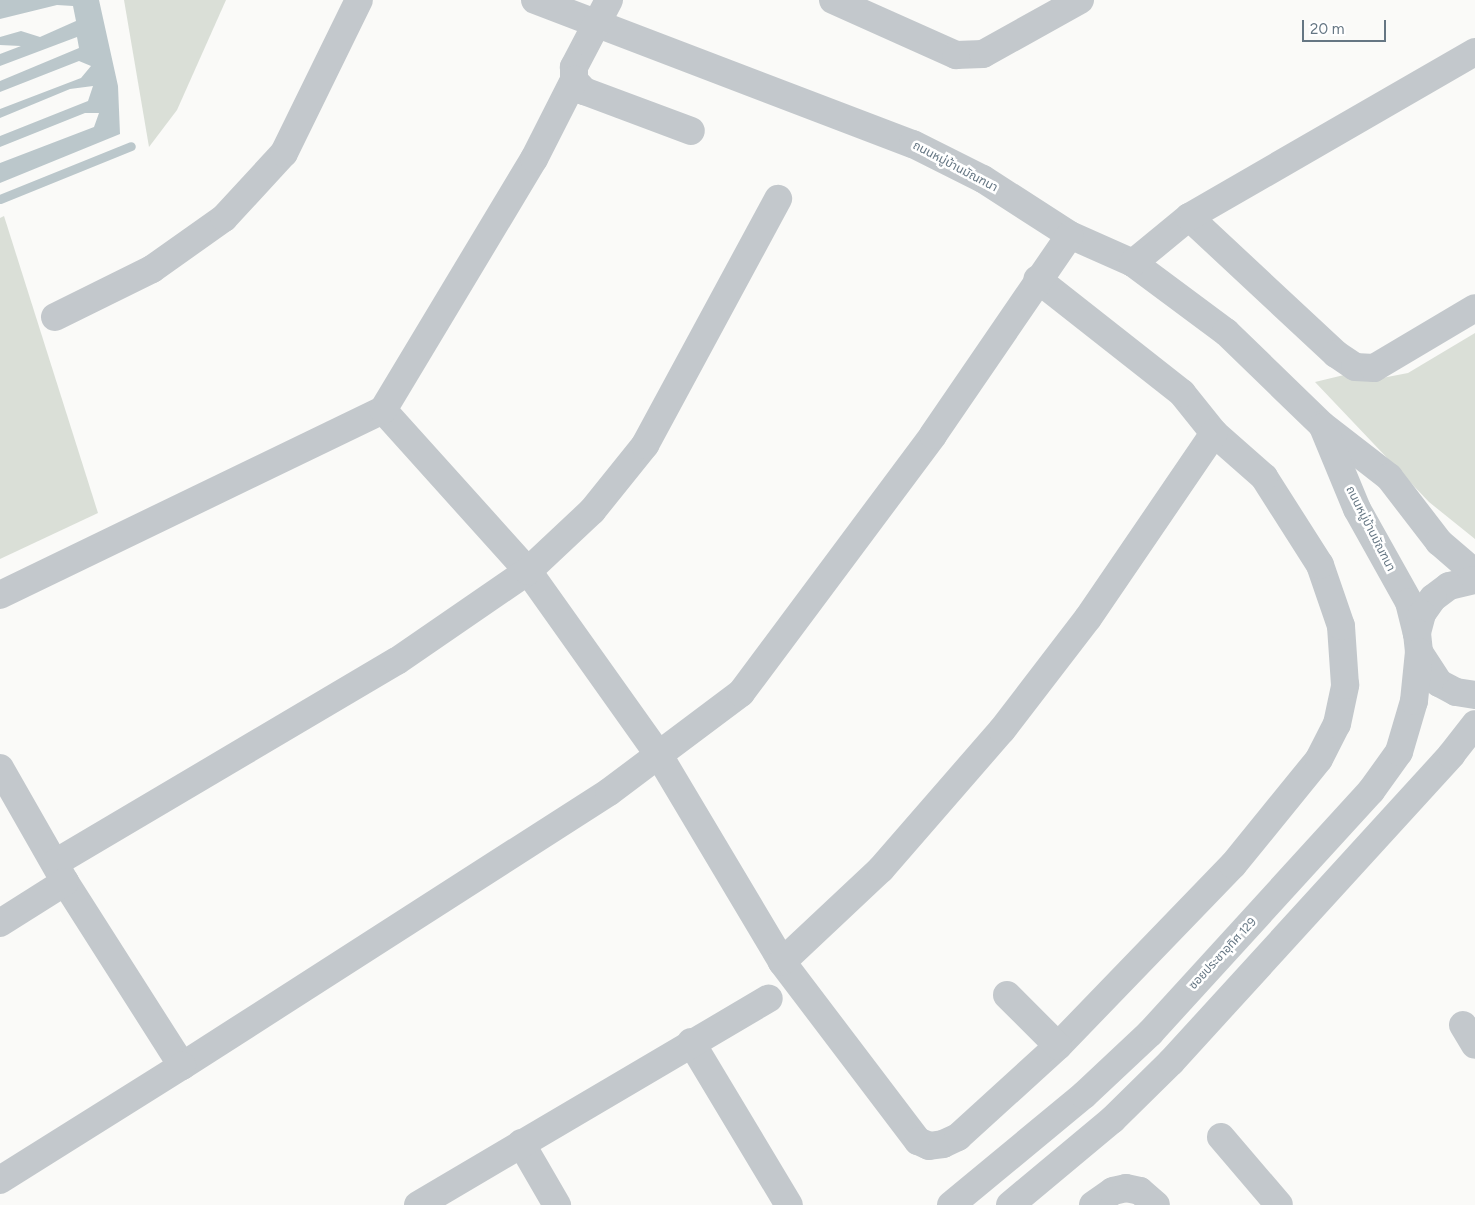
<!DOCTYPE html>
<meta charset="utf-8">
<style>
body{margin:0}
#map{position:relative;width:1475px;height:1205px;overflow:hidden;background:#fafaf8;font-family:Figtree,"Noto Sans Thai",sans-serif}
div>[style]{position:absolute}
.green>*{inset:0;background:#dadfd7}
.water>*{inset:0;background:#bbc7cb}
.stream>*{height:9px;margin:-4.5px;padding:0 4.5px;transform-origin:4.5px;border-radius:4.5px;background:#bbc7cb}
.minor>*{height:28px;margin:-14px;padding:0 14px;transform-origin:14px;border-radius:14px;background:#c3c8cc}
span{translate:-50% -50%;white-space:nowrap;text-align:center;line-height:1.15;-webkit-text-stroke:5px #fff;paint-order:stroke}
.street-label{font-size:12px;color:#657683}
.scale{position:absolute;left:1302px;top:20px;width:84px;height:22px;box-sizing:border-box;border:2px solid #657683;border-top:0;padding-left:6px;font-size:15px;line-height:18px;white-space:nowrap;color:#657683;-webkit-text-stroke:4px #fff;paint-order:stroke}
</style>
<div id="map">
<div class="green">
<i style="clip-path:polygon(124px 0,226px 0,177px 110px,149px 147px)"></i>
<i style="clip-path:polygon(4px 216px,98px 513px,0 559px,0 218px)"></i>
<i style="clip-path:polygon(1475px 333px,1475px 539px,1429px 502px,1315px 382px,1344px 375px,1382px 378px,1408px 373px)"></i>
</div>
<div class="water">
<i style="clip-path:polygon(0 0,99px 0,118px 86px,120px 134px,0 183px,0 163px,94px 127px,99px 113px,85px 113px,0 147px,0 136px,88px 101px,93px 86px,70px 89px,0 118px,0 109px,81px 78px,91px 66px,79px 61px,0 92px,0 81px,79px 48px,77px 37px,0 66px,0 54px,21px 46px,0 45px,0 37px,21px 31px,40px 37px,76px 21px,73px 6px,57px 5px,0 19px)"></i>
</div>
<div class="stream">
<i style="left:0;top:199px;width:141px;rotate:-22deg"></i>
</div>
<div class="minor">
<i style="left:535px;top:0;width:404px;rotate:20.9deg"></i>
<i style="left:913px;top:144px;width:78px;rotate:26.6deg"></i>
<i style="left:983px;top:179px;width:103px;rotate:32.8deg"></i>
<i style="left:1070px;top:235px;width:69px;rotate:24deg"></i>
<i style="left:1133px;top:263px;width:116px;rotate:36.6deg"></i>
<i style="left:1226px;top:332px;width:134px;rotate:44.1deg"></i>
<i style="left:1322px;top:425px;width:85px;rotate:37.8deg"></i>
<i style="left:1389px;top:477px;width:82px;rotate:52.4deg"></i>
<i style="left:1439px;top:542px;width:48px;rotate:40.7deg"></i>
<i style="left:609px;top:0;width:76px;rotate:117.6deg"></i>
<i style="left:574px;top:67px;width:13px;rotate:90deg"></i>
<i style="left:574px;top:80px;width:15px;rotate:48deg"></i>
<i style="left:584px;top:91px;width:114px;rotate:20.5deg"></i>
<i style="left:833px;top:0;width:135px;rotate:24.1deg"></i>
<i style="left:956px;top:55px;width:27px;rotate:-2deg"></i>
<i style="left:983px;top:54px;width:111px;rotate:-29.1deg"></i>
<i style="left:1189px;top:217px;width:201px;rotate:43deg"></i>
<i style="left:1336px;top:354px;width:23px;rotate:34deg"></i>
<i style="left:1355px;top:367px;width:19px;rotate:3deg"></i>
<i style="left:1374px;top:368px;width:117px;rotate:-30.7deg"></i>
<i style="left:1133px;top:263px;width:72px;rotate:-39.4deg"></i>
<i style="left:1189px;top:217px;width:330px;rotate:-30deg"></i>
<i style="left:55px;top:317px;width:108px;rotate:-26.3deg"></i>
<i style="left:152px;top:269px;width:88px;rotate:-35.3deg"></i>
<i style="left:224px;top:218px;width:88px;rotate:-47.3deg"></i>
<i style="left:284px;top:153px;width:170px;rotate:-63.9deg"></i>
<i style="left:383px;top:410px;width:217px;rotate:48deg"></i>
<i style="left:528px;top:571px;width:228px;rotate:54.6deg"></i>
<i style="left:660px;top:757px;width:239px;rotate:59.2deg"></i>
<i style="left:782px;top:962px;width:225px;rotate:52.8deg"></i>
<i style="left:918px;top:1141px;width:12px;rotate:24deg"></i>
<i style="left:929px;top:1146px;width:14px;rotate:-8deg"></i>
<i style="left:943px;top:1144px;width:17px;rotate:-25deg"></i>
<i style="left:958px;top:1137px;width:135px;rotate:-42.3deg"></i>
<i style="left:1058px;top:1046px;width:252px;rotate:-46deg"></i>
<i style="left:1233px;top:865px;width:136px;rotate:-50.9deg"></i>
<i style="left:1319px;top:759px;width:39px;rotate:-63deg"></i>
<i style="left:1337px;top:724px;width:40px;rotate:-78deg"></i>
<i style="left:1345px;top:685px;width:59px;rotate:-93.9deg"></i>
<i style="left:1341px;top:626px;width:65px;rotate:-109deg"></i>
<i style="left:1320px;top:565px;width:104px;rotate:-122.5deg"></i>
<i style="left:1264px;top:477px;width:67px;rotate:-138.7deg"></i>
<i style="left:1214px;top:433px;width:51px;rotate:-128.7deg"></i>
<i style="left:1182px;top:393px;width:184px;rotate:-141.8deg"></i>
<i style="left:1323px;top:427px;width:89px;rotate:67.5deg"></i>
<i style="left:1357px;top:509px;width:107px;rotate:60.8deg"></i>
<i style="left:1409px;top:602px;width:32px;rotate:76deg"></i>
<i style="left:1475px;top:580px;width:27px;rotate:167deg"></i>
<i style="left:1449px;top:586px;width:20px;rotate:143deg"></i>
<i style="left:1433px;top:598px;width:19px;rotate:125deg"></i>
<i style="left:1422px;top:614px;width:20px;rotate:105deg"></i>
<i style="left:1417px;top:633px;width:19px;rotate:84deg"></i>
<i style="left:1419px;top:652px;width:37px;rotate:57deg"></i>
<i style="left:1439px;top:683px;width:19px;rotate:28deg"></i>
<i style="left:1456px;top:692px;width:19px;rotate:9deg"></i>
<i style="left:0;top:595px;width:425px;rotate:-25.8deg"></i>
<i style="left:383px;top:410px;width:293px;rotate:-59deg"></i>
<i style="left:534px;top:159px;width:89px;rotate:-63.1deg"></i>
<i style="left:0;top:768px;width:131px;rotate:60.3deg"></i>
<i style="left:65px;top:882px;width:218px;rotate:57.5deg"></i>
<i style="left:182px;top:1066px;width:507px;rotate:-32.69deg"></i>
<i style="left:609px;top:792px;width:165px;rotate:-36.9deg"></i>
<i style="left:741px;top:693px;width:322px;rotate:-53.3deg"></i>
<i style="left:933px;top:435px;width:242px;rotate:-55.6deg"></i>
<i style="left:55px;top:863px;width:397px;rotate:-30.6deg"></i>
<i style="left:397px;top:661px;width:159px;rotate:-34.5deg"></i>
<i style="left:528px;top:571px;width:88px;rotate:-43.2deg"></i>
<i style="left:592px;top:511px;width:85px;rotate:-51.2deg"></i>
<i style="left:645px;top:445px;width:280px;rotate:-61.6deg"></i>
<i style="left:0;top:923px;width:77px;rotate:-32.2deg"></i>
<i style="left:782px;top:962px;width:136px;rotate:-43.2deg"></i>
<i style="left:881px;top:869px;width:184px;rotate:-49deg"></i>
<i style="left:1002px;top:730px;width:141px;rotate:-52.5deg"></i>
<i style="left:1088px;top:618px;width:224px;rotate:-55.7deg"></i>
<i style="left:1007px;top:995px;width:72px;rotate:45deg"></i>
<i style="left:1463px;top:1025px;width:23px;rotate:59deg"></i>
<i style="left:691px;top:1042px;width:190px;rotate:59deg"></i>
<i style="left:1221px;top:1137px;width:89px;rotate:49.5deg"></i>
<i style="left:521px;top:1143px;width:72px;rotate:59.9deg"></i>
<i style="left:0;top:1180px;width:215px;rotate:-32.1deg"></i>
<i style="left:418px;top:1205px;width:407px;rotate:-30.5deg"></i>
<i style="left:951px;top:1205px;width:173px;rotate:-39.6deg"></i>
<i style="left:1084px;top:1095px;width:91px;rotate:-43.2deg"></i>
<i style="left:1150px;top:1033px;width:328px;rotate:-47.6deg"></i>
<i style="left:1371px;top:791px;width:48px;rotate:-54.3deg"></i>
<i style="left:1399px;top:752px;width:53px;rotate:-73.6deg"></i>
<i style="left:1414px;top:701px;width:49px;rotate:-84.2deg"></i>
<i style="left:1010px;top:1205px;width:133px;rotate:-39.8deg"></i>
<i style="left:1112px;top:1120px;width:83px;rotate:-44.5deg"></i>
<i style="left:1171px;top:1062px;width:416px;rotate:-47.6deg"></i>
<i style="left:1451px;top:755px;width:39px;rotate:-52deg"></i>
<i style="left:1093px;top:1205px;width:24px;rotate:-35deg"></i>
<i style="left:1113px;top:1191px;width:13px;rotate:-13deg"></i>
<i style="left:1126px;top:1188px;width:14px;rotate:12deg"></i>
<i style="left:1140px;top:1191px;width:21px;rotate:41deg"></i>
</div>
<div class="street-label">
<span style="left:955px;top:167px;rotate:28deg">ถนนหมู่บ้านมัณฑนา</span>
<span style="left:1370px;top:529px;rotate:63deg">ถนนหมู่บ้านมัณฑนา</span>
<span style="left:1223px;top:954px;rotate:-47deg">ซอยประชาอุทิศ 129</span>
</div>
<div class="scale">20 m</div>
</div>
